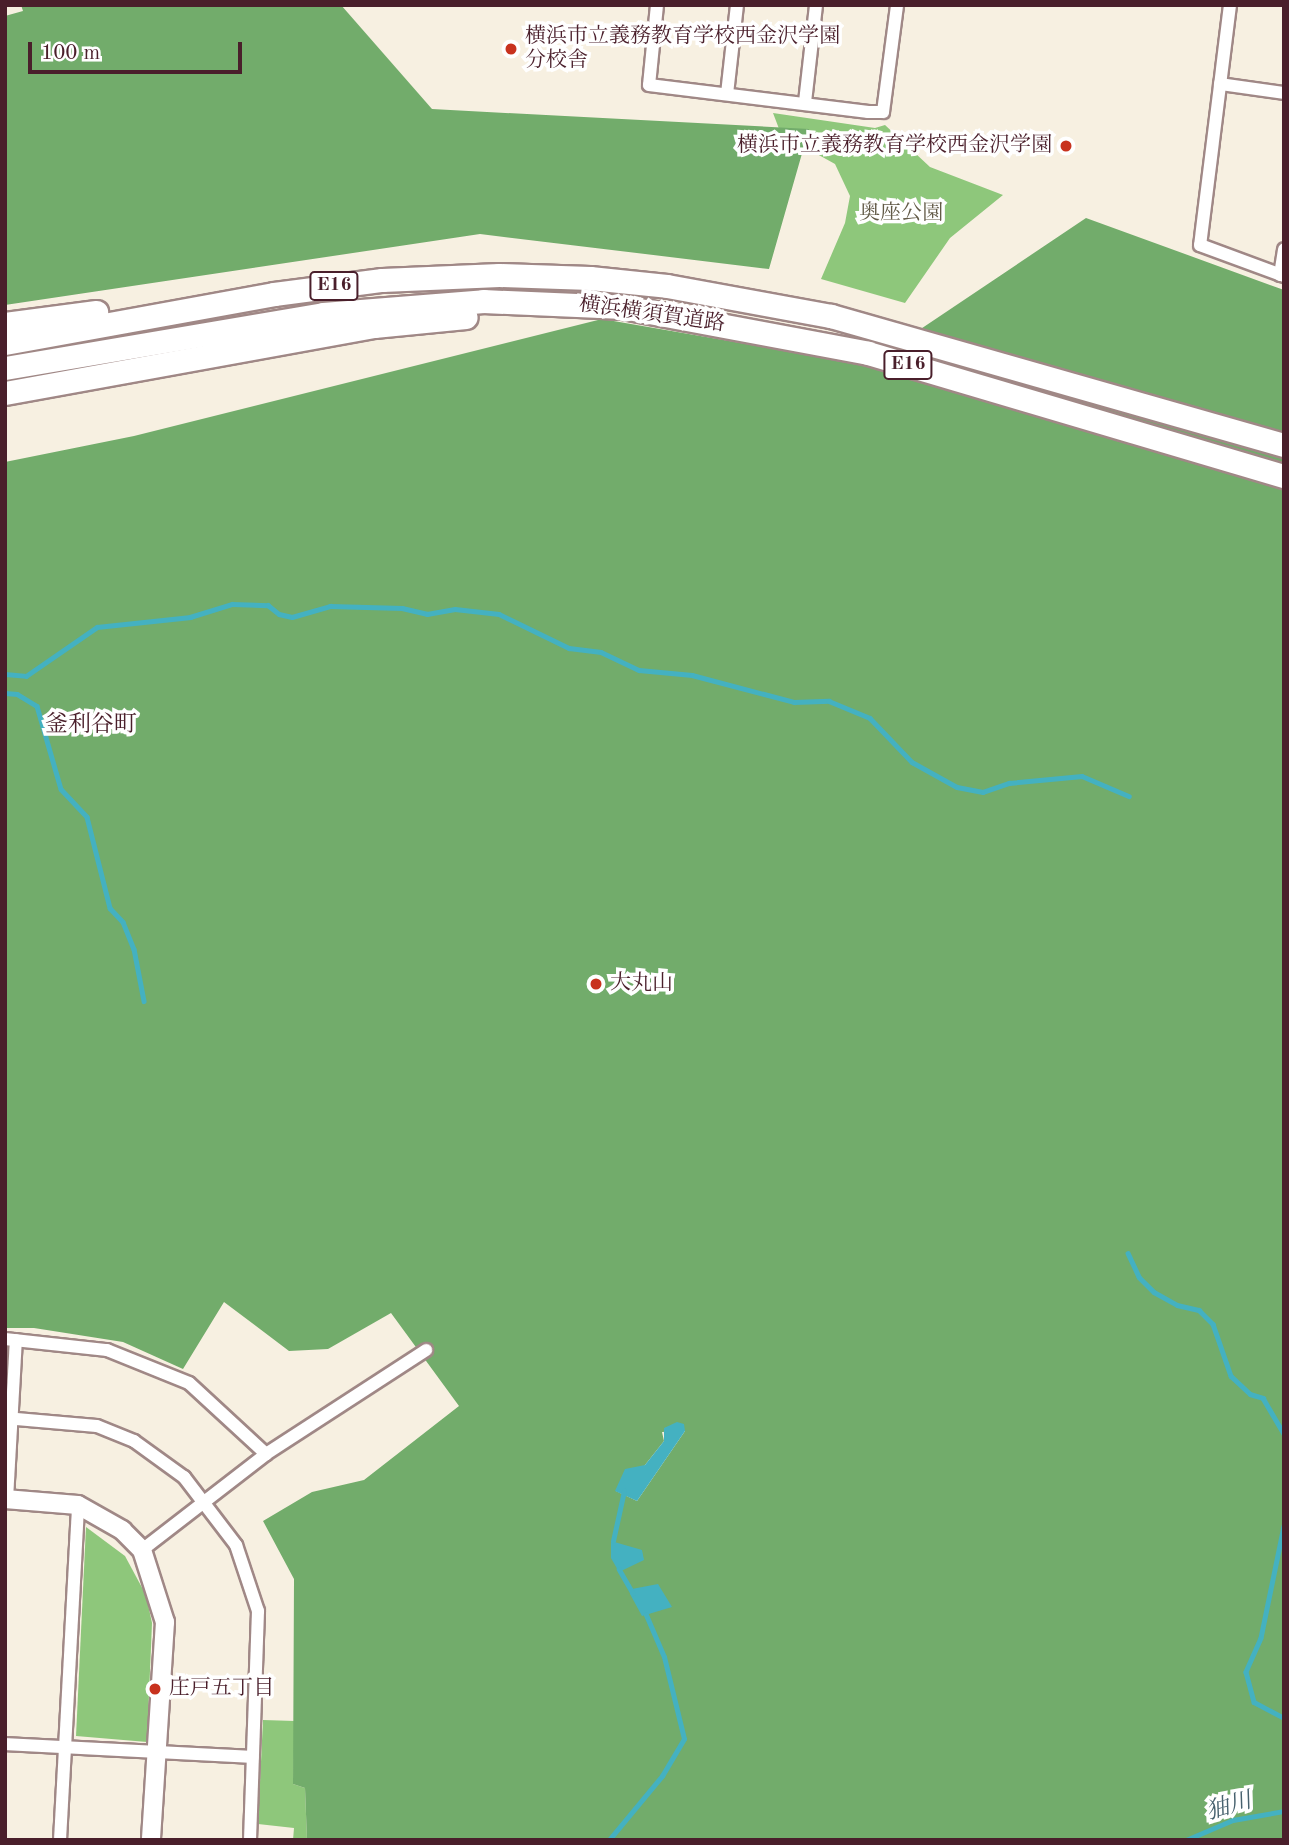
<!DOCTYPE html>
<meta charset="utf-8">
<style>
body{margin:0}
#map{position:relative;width:1289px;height:1845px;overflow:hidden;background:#f7f0e1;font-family:"Old Standard TT","Noto Serif JP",serif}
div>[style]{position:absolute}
.green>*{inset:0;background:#8ec77b}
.forest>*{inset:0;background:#72ac6b}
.water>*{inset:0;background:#44b1c1}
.stream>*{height:4.5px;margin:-2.25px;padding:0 2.25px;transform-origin:2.25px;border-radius:2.25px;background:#44b1c1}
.roads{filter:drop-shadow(2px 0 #a08886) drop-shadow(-2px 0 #a08886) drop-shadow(0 2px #a08886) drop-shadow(0 -2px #a08886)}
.street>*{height:12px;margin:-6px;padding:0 6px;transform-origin:6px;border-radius:6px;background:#fff}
.secondary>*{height:18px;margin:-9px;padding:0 9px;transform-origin:9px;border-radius:9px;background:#fff}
.highway>*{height:23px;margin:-11.5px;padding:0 11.5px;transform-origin:11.5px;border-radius:11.5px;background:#fff}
.dots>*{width:19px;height:19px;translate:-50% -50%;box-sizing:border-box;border:4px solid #fff;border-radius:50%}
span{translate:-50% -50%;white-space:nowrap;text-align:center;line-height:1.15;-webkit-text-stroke:7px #fff;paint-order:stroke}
.shield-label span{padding:2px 5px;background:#fff;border:2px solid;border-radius:5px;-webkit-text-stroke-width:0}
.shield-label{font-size:19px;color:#4a1f2b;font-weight:700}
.poi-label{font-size:21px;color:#4a1f2b}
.left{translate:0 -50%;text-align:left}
.right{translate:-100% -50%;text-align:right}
.park-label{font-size:21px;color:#625a47}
.street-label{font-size:21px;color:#4a1f2b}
.neighbourhood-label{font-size:23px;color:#4a1f2b}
.water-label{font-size:23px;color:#47616e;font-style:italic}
.frame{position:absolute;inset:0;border:7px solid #4a1f2b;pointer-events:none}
.scale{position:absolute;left:28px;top:42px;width:214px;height:32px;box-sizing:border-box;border:4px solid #4a1f2b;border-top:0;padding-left:9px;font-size:21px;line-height:24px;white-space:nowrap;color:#4a1f2b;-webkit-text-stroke:5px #fff;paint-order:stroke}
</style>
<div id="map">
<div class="green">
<i style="clip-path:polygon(773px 113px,875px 128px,885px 125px,930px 167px,1003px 195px,950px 238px,905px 303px,821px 279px,845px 223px,850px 196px,835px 164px,781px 134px)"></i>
<i style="clip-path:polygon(86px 1527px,125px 1556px,146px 1595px,152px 1623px,147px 1742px,76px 1736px)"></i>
<i style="clip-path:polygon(263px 1720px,295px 1721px,293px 1784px,305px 1788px,307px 1840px,293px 1840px,294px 1828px,258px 1824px)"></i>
</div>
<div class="forest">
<i style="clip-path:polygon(21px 5px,341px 5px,432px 109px,809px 129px,769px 269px,480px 234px,5px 305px,5px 16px,23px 11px)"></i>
<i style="clip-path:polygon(evenodd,1086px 218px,1284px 290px,1284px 1840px,307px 1840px,305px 1788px,293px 1784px,294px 1579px,263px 1521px,312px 1492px,364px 1480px,459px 1406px,391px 1313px,328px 1349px,289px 1351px,224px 1302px,183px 1369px,123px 1342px,34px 1328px,5px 1328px,5px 462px,134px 436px,602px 319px,867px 365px,1086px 218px,685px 1431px,637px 1501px,616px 1491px,645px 1465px,664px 1441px,662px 1432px,685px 1431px)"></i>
</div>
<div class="water">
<i style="clip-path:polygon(677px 1422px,684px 1424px,685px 1431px,637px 1501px,615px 1491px,625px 1469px,645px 1465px,664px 1441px,664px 1428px)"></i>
<i style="clip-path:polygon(611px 1541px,642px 1550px,644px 1560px,619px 1572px,611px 1558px)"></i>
<i style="clip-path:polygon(658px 1584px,672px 1607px,642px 1616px,630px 1594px,632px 1589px)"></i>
</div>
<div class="stream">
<i style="left:5px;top:674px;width:21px;rotate:5deg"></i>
<i style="left:26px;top:676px;width:86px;rotate:-34.6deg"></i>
<i style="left:97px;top:627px;width:94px;rotate:-6.1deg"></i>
<i style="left:190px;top:617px;width:44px;rotate:-17.2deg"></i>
<i style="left:232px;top:604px;width:36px;rotate:2deg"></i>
<i style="left:268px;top:605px;width:14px;rotate:39deg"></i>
<i style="left:279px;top:614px;width:13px;rotate:13deg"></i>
<i style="left:292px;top:617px;width:40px;rotate:-16deg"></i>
<i style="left:330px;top:606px;width:72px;rotate:1.6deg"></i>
<i style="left:402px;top:608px;width:26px;rotate:13deg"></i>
<i style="left:427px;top:614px;width:28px;rotate:-10deg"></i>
<i style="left:455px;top:609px;width:44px;rotate:6.5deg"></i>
<i style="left:499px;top:614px;width:78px;rotate:25.9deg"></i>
<i style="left:569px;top:648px;width:32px;rotate:7deg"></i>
<i style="left:601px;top:652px;width:42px;rotate:25.3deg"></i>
<i style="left:639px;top:670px;width:53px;rotate:5.4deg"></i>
<i style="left:692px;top:675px;width:106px;rotate:14.8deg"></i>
<i style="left:794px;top:702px;width:35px;rotate:-2deg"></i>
<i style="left:829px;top:701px;width:44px;rotate:22.5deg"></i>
<i style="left:870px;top:718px;width:61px;rotate:46.3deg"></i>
<i style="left:912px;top:762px;width:51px;rotate:29.1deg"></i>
<i style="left:957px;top:787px;width:26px;rotate:11deg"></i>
<i style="left:983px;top:792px;width:28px;rotate:-19deg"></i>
<i style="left:1009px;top:783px;width:73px;rotate:-5.5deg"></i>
<i style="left:1082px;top:776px;width:51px;rotate:23.1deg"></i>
<i style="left:5px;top:693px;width:12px;rotate:5deg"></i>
<i style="left:17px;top:694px;width:23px;rotate:31deg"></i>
<i style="left:37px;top:706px;width:86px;rotate:73.9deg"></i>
<i style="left:61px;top:789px;width:38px;rotate:47deg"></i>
<i style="left:87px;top:817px;width:94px;rotate:75.8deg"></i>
<i style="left:110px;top:908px;width:19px;rotate:47deg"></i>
<i style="left:123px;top:922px;width:29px;rotate:68deg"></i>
<i style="left:134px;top:949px;width:53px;rotate:79.1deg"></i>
<i style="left:1128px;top:1253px;width:26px;rotate:65deg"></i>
<i style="left:1139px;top:1277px;width:21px;rotate:45deg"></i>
<i style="left:1154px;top:1292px;width:26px;rotate:29deg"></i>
<i style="left:1177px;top:1305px;width:23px;rotate:13deg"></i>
<i style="left:1199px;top:1310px;width:20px;rotate:45deg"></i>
<i style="left:1213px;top:1324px;width:55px;rotate:70.9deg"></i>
<i style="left:1231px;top:1376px;width:26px;rotate:43deg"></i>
<i style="left:1250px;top:1394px;width:14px;rotate:17deg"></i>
<i style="left:1263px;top:1398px;width:42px;rotate:59.7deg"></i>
<i style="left:1284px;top:1526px;width:114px;rotate:101.6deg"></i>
<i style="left:1261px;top:1638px;width:37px;rotate:114deg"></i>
<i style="left:1246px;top:1672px;width:31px;rotate:75deg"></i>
<i style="left:1254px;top:1702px;width:34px;rotate:28deg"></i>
<i style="left:613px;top:1541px;width:51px;rotate:-77.6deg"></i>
<i style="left:619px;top:1569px;width:28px;rotate:60deg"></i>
<i style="left:609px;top:1840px;width:83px;rotate:-50.4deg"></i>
<i style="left:662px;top:1776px;width:43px;rotate:-59.3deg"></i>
<i style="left:684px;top:1739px;width:84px;rotate:-103.7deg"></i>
<i style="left:664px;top:1657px;width:46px;rotate:-113.2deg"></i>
<i style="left:1186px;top:1840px;width:51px;rotate:-23.1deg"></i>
<i style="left:1233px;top:1820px;width:52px;rotate:-10deg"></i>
</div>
<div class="roads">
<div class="street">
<i style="left:657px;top:5px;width:80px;rotate:95.7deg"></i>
<i style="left:649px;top:85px;width:221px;rotate:7deg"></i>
<i style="left:868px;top:112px;width:15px"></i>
<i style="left:883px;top:112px;width:108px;rotate:-82.5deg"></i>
<i style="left:1230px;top:5px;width:242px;rotate:97.1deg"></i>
<i style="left:1200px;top:245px;width:90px;rotate:20.3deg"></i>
<i style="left:1220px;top:84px;width:65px;rotate:8deg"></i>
<i style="left:727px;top:94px;width:90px;rotate:-83.6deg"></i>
<i style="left:805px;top:102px;width:98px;rotate:-83.5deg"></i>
<i style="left:1280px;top:275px;width:26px;rotate:-81deg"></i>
<i style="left:5px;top:1339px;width:103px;rotate:6.2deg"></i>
<i style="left:107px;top:1350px;width:88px;rotate:21.9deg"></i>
<i style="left:189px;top:1383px;width:105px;rotate:42.7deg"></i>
<i style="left:5px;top:1418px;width:92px;rotate:5deg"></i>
<i style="left:97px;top:1426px;width:40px;rotate:22deg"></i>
<i style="left:134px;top:1441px;width:62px;rotate:35.8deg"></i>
<i style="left:184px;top:1477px;width:86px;rotate:52.6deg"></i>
<i style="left:236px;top:1545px;width:70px;rotate:71.6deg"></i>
<i style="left:258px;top:1611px;width:229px;rotate:92deg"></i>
<i style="left:7px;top:1499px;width:159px;rotate:-86.8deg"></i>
<i style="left:142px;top:1550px;width:157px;rotate:-37.7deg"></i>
<i style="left:266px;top:1454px;width:191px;rotate:-33deg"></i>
<i style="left:5px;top:1744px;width:248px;rotate:3deg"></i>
<i style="left:60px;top:1840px;width:335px;rotate:-86.9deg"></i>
</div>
<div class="secondary">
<i style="left:5px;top:1499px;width:73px;rotate:4.7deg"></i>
<i style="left:78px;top:1505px;width:51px;rotate:29.6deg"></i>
<i style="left:122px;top:1530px;width:28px;rotate:45deg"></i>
<i style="left:142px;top:1550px;width:76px;rotate:72.3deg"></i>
<i style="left:165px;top:1622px;width:218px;rotate:93.7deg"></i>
</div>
<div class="highway">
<i style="left:5px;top:324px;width:92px;rotate:-7.5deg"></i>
<i style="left:5px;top:343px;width:273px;rotate:-10.3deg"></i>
<i style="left:274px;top:294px;width:109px;rotate:-7.4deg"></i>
<i style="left:382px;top:280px;width:117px;rotate:-2.4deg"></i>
<i style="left:499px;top:275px;width:91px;rotate:1.9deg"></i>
<i style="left:590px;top:278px;width:77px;rotate:5.9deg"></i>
<i style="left:667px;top:286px;width:167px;rotate:10.4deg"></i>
<i style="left:831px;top:316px;width:471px;rotate:15.9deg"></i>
<i style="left:5px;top:368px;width:323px;rotate:-9.6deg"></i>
<i style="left:323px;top:314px;width:161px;rotate:-4.6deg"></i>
<i style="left:483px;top:301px;width:140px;rotate:2.5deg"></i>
<i style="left:623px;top:307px;width:249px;rotate:10.6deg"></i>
<i style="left:868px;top:353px;width:434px;rotate:16.5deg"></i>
<i style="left:5px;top:393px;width:375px;rotate:-10.3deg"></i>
<i style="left:374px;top:326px;width:92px;rotate:-5.6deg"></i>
</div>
</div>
<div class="dots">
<i style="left:511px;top:49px;background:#c8321e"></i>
<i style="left:1066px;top:146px;background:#c8321e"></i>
<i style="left:596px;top:984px;background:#c8321e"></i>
<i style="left:155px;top:1689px;background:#c8321e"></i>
</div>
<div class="shield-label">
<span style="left:334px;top:286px">E16</span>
<span style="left:908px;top:365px">E16</span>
</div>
<div class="poi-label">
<span class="left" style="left:525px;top:49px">横浜市立義務教育学校西金沢学園<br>分校舎</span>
<span class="right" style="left:1052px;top:146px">横浜市立義務教育学校西金沢学園</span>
<span class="left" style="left:610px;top:984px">大丸山</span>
<span class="left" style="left:169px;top:1689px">庄戸五丁目</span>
</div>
<div class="park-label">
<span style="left:901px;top:214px">奥座公園</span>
</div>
<div class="street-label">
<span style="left:652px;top:315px;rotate:8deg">横浜横須賀道路</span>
</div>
<div class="neighbourhood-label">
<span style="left:91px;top:725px">釜利谷町</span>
</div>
<div class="water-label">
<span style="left:1229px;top:1807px;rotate:-16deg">㹨川</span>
</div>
<div class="frame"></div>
<div class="scale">100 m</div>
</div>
